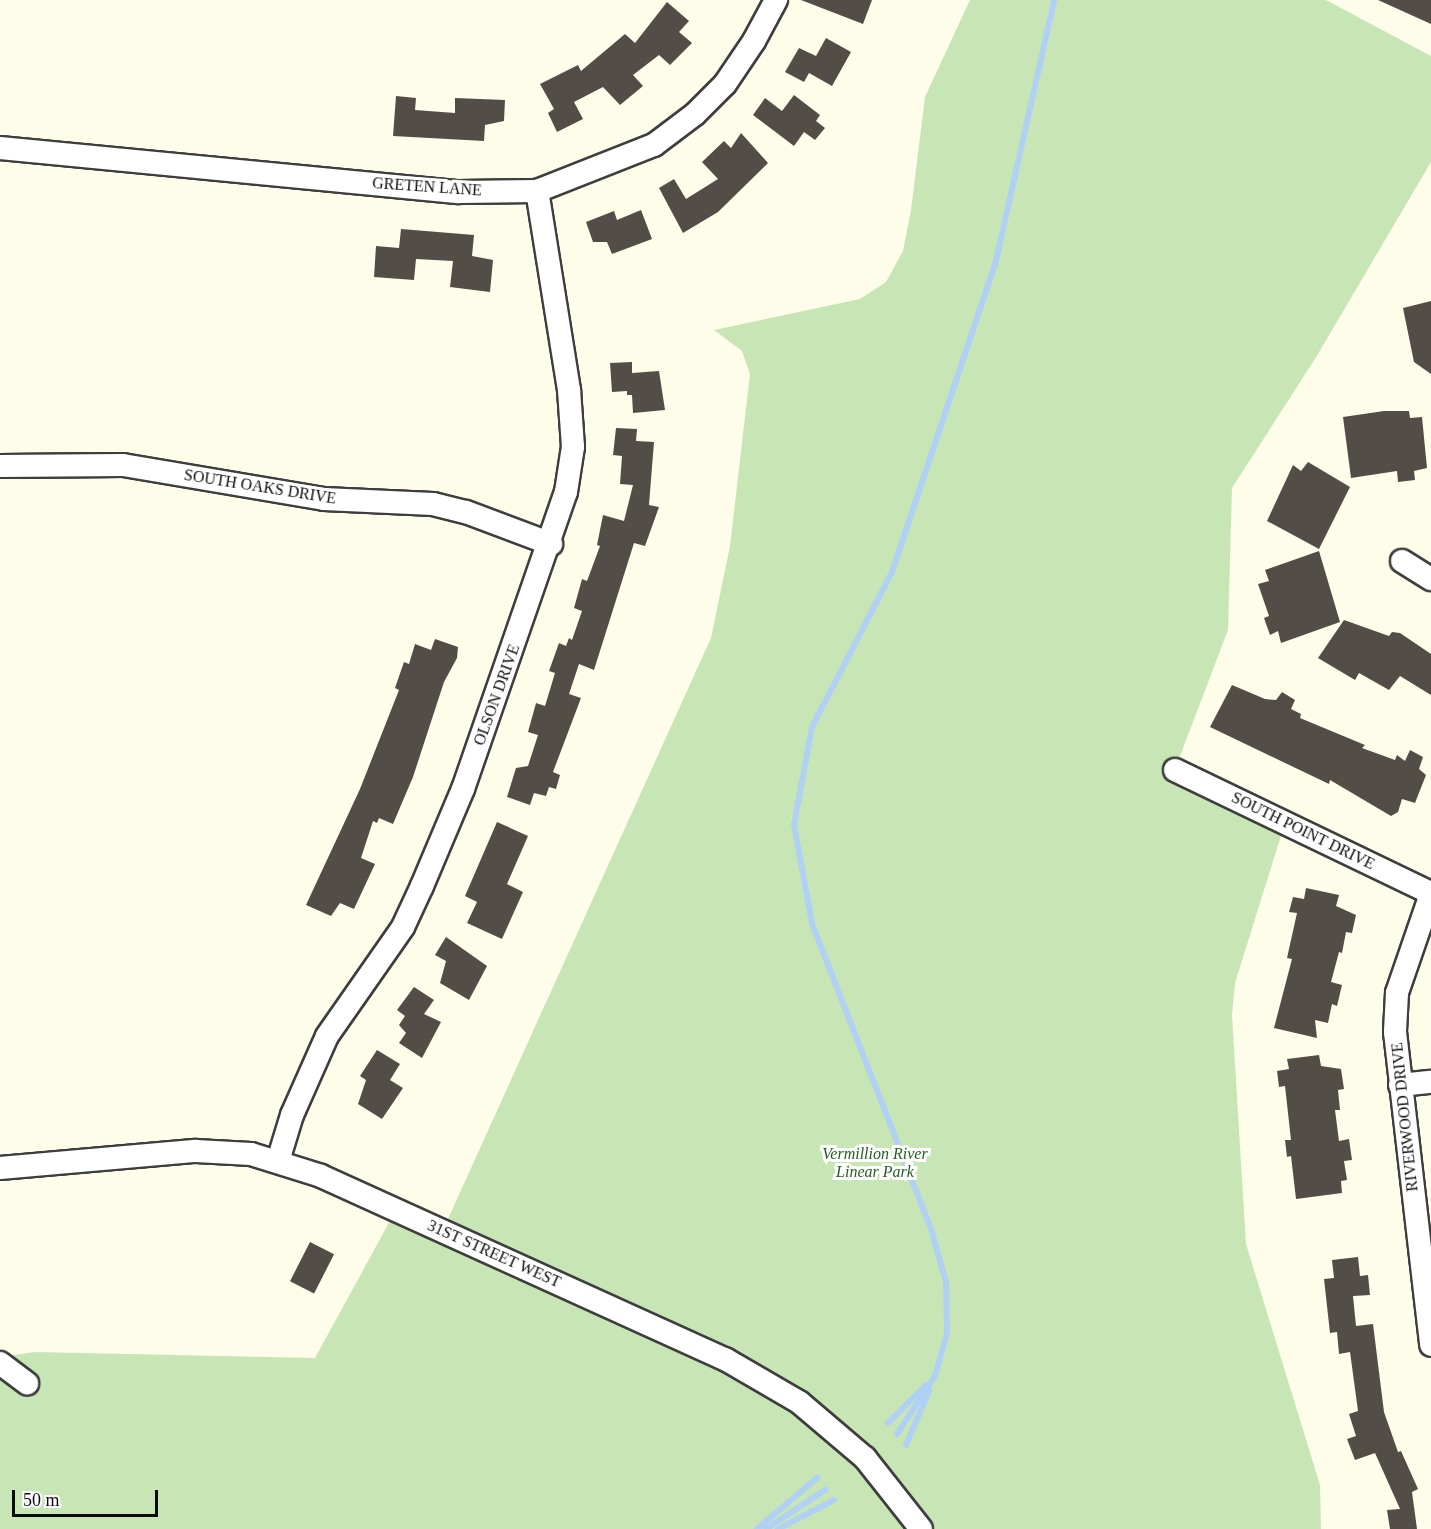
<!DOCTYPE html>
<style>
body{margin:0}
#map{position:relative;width:1431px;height:1529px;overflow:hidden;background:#fefde9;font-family:Georgia,serif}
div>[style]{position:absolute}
.green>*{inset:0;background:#c8e6b5}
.stream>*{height:6px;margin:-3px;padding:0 3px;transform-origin:3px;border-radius:3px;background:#b0d1f3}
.building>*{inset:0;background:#534d48;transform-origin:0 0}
.roads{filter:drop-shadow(2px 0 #3e3e3e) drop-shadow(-2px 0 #3e3e3e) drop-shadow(0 2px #3e3e3e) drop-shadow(0 -2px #3e3e3e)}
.minor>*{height:22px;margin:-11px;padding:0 11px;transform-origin:11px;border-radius:11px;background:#fff}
span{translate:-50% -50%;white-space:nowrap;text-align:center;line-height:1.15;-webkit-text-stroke:6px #fff;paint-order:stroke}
.street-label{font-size:16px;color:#0b0b0b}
.park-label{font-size:16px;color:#235e1f;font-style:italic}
.scale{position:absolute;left:12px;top:1490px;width:146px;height:27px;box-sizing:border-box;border:3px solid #0b0b0b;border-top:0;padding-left:8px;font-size:18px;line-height:21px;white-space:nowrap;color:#0b0b0b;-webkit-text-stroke:4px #fff;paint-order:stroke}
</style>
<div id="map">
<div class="green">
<i style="clip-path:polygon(970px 0,1326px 0,1431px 56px,1431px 162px,1318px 354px,1232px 488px,1228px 630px,1175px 769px,1285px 823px,1235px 983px,1232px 1015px,1246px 1244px,1320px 1485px,1321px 1529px,0 1529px,0 1357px,35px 1352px,315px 1358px,396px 1210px,443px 1230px,711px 638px,730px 546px,750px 374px,742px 351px,714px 330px,860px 299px,886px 282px,903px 251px,911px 210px,925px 97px)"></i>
</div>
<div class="stream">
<i style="left:888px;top:1423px;width:54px;rotate:-45deg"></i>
<i style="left:897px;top:1434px;width:69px;rotate:-56.8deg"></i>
<i style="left:935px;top:1376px;width:45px;rotate:-74.4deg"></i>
<i style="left:947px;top:1333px;width:51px;rotate:-91.1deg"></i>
<i style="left:946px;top:1282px;width:55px;rotate:-105.8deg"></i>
<i style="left:931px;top:1229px;width:328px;rotate:-111.3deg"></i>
<i style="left:812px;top:923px;width:100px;rotate:-100.4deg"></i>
<i style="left:794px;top:825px;width:100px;rotate:-79.6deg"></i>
<i style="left:812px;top:727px;width:174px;rotate:-62.7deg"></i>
<i style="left:892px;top:572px;width:324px;rotate:-71.5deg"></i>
<i style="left:995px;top:265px;width:271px;rotate:-77.4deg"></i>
<i style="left:906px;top:1445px;width:59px;rotate:-66.9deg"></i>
<i style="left:757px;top:1529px;width:79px;rotate:-40.4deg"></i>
<i style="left:766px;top:1529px;width:71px;rotate:-33.5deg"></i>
<i style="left:778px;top:1529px;width:63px;rotate:-27.4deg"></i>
</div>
<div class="building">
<i style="clip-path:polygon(801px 0,872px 0,863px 24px)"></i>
<i style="clip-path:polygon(1378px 0,1431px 0,1431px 24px)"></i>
<i style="clip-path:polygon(667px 2px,689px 21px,679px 32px,692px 43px,670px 65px,659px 55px,633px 75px,643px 86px,620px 105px,603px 87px,574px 102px,583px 119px,557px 132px,548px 113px,554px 109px,540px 84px,578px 65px,581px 71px,625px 34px,635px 43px)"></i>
<i style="clip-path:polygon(826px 38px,851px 52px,832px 86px,809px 73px,804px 82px,785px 72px,799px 48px,816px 56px)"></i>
<i style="clip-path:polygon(794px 95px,820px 115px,816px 121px,825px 128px,815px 140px,804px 132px,794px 146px,753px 115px,765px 98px,782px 111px)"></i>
<i style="clip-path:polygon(396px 96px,416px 98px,415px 110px,455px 113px,455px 98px,505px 100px,504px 121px,485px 125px,484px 141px,393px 136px)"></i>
<i style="clip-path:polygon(741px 133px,768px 163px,718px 212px,683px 233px,659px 188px,674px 179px,686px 199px,718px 179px,702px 162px,724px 141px,731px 148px)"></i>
<i style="clip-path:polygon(641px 210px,652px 239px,612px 254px,607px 242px,593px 242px,586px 222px,614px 211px,617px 220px)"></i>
<i style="clip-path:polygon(401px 229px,474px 235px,472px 256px,493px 260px,490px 292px,450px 287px,453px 261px,416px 259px,414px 280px,374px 277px,376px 246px,399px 248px)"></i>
<i style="clip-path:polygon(1431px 301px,1431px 374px,1414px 362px,1403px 308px)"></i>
<i style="clip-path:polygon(632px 362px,632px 373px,659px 371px,665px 410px,633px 413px,632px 395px,627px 395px,627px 391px,612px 392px,610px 363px)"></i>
<i style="clip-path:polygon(1384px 411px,1409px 411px,1410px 418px,1422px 417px,1427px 468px,1414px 471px,1415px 480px,1398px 482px,1397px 471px,1351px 478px,1343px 417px)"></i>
<i style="clip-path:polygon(616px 428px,637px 429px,636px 441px,654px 442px,649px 505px,659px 507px,645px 546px,634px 543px,594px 670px,579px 664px,569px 694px,581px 698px,553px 772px,560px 775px,556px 789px,549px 787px,546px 796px,534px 793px,530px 805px,507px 797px,516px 768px,528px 766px,538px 735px,528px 732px,536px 703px,545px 706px,555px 673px,549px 671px,559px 643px,566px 646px,569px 638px,572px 640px,582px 611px,574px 608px,582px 579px,587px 581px,600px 546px,597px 545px,603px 515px,624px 521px,633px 485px,620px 484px,622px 456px,613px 455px)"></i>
<i style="clip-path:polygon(1308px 462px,1350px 487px,1319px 549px,1267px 521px,1293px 465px,1301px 471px)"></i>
<i style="clip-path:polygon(1319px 551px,1340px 622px,1281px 643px,1278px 631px,1270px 635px,1264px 618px,1269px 616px,1258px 584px,1269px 581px,1265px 570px)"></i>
<i style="clip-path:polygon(1344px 620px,1389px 636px,1392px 632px,1400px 633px,1431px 654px,1431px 695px,1400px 676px,1389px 690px,1359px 673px,1355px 680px,1318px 658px)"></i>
<i style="clip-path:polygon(435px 639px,458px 647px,457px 658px,444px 682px,413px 777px,393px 824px,379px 818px,377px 823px,373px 821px,361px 858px,375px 864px,354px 909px,340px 903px,331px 916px,306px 905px,360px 789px,399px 690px,395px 688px,404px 662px,409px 664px,415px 644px,431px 650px)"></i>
<i style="clip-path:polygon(1232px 685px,1265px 699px,1276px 700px,1282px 692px,1295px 700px,1291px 709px,1301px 714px,1300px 718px,1365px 745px,1362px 748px,1395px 760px,1397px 755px,1405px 761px,1410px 750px,1423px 757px,1419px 769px,1426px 775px,1415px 803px,1402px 799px,1398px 812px,1391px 816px,1330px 780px,1329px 784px,1210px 727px)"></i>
<i style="clip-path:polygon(497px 822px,528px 836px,507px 884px,523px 892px,502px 939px,467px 923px,477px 902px,465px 896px)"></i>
<i style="clip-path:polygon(1306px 888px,1339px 895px,1336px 906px,1356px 915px,1352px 933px,1346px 932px,1342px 953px,1339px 952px,1331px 982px,1342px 985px,1337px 1006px,1332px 1004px,1328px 1023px,1315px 1020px,1317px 1038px,1274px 1028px,1292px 959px,1287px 958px,1297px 913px,1289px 912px,1293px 897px,1304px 899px)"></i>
<i style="clip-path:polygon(446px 937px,487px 966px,469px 1000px,440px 983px,446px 961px,435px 955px)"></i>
<i style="clip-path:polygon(414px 987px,434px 1000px,424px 1014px,441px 1022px,422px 1058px,399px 1043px,406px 1033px,399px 1025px,405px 1016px,397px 1010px)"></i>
<i style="clip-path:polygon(377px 1050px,400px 1064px,390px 1080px,403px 1088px,382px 1119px,358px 1104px,366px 1080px,360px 1076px)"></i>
<i style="clip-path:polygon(1319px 1055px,1321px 1066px,1341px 1069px,1344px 1089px,1338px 1090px,1340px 1110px,1335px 1110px,1339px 1141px,1349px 1139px,1352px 1160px,1344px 1161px,1347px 1180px,1341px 1181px,1342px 1193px,1296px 1199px,1291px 1156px,1287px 1157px,1285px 1140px,1291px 1140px,1285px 1086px,1279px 1087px,1277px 1071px,1289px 1069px,1287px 1059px)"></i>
<i style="left:310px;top:1242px;width:27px;height:44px;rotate:27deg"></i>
<i style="clip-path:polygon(1358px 1257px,1360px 1276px,1368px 1275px,1370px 1295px,1353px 1296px,1356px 1326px,1373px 1324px,1384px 1412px,1398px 1452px,1401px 1451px,1418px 1489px,1412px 1492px,1417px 1529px,1390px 1529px,1387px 1510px,1400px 1509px,1375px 1453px,1355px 1460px,1347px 1439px,1356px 1436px,1349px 1414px,1358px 1411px,1350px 1352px,1339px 1354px,1337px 1332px,1330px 1333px,1324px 1279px,1334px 1278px,1332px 1260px)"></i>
</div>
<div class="roads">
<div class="minor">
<i style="left:0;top:148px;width:461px;rotate:5.5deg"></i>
<i style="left:459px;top:192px;width:78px;rotate:-0.7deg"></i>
<i style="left:537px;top:191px;width:126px;rotate:-21.5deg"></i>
<i style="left:654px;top:145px;width:51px;rotate:-37.1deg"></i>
<i style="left:695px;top:114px;width:42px;rotate:-45deg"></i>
<i style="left:725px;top:84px;width:52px;rotate:-56deg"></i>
<i style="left:754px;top:41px;width:47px;rotate:-61.8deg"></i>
<i style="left:0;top:466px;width:123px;rotate:-0.5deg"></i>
<i style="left:123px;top:465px;width:204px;rotate:9.6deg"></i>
<i style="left:324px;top:499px;width:109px;rotate:2.6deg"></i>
<i style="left:433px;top:504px;width:34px;rotate:14deg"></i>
<i style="left:466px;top:512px;width:91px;rotate:20.6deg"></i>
<i style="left:1402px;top:561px;width:34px;rotate:32deg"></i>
<i style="left:1175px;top:770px;width:284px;rotate:25.7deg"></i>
<i style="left:1431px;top:894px;width:105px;rotate:109deg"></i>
<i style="left:1397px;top:993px;width:39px;rotate:93deg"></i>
<i style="left:1395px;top:1032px;width:315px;rotate:83.4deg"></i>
<i style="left:1400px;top:1085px;width:31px;rotate:-6deg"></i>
<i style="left:278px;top:1161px;width:48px;rotate:-73.1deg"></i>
<i style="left:292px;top:1115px;width:86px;rotate:-66.1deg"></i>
<i style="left:327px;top:1036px;width:133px;rotate:-55.1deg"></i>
<i style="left:403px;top:927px;width:45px;rotate:-65.1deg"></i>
<i style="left:422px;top:886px;width:105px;rotate:-67.1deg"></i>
<i style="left:463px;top:789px;width:314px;rotate:-70.9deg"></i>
<i style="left:566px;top:492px;width:46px;rotate:-81.2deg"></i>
<i style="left:573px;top:447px;width:57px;rotate:-94deg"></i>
<i style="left:569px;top:390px;width:202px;rotate:-99.1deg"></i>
<i style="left:0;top:1168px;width:197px;rotate:-5deg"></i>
<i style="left:196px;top:1151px;width:55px;rotate:3.1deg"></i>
<i style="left:251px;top:1154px;width:73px;rotate:17.4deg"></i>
<i style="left:321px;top:1176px;width:444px;rotate:24.4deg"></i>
<i style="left:725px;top:1359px;width:86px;rotate:30.2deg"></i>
<i style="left:799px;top:1402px;width:87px;rotate:40.3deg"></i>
<i style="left:865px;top:1458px;width:90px;rotate:51.7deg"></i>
<i style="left:0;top:1363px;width:34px;rotate:37deg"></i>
</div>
</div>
<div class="street-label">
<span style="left:427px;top:187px;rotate:4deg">GRETEN LANE</span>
<span style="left:260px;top:487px;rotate:9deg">SOUTH OAKS DRIVE</span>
<span style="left:497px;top:695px;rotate:-70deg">OLSON DRIVE</span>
<span style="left:1303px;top:831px;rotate:26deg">SOUTH POINT DRIVE</span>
<span style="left:1405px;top:1117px;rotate:-96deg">RIVERWOOD DRIVE</span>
<span style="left:494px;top:1254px;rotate:24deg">31ST STREET WEST</span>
</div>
<div class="park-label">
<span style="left:875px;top:1163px">Vermillion River<br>Linear Park</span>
</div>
<div class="scale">50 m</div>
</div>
